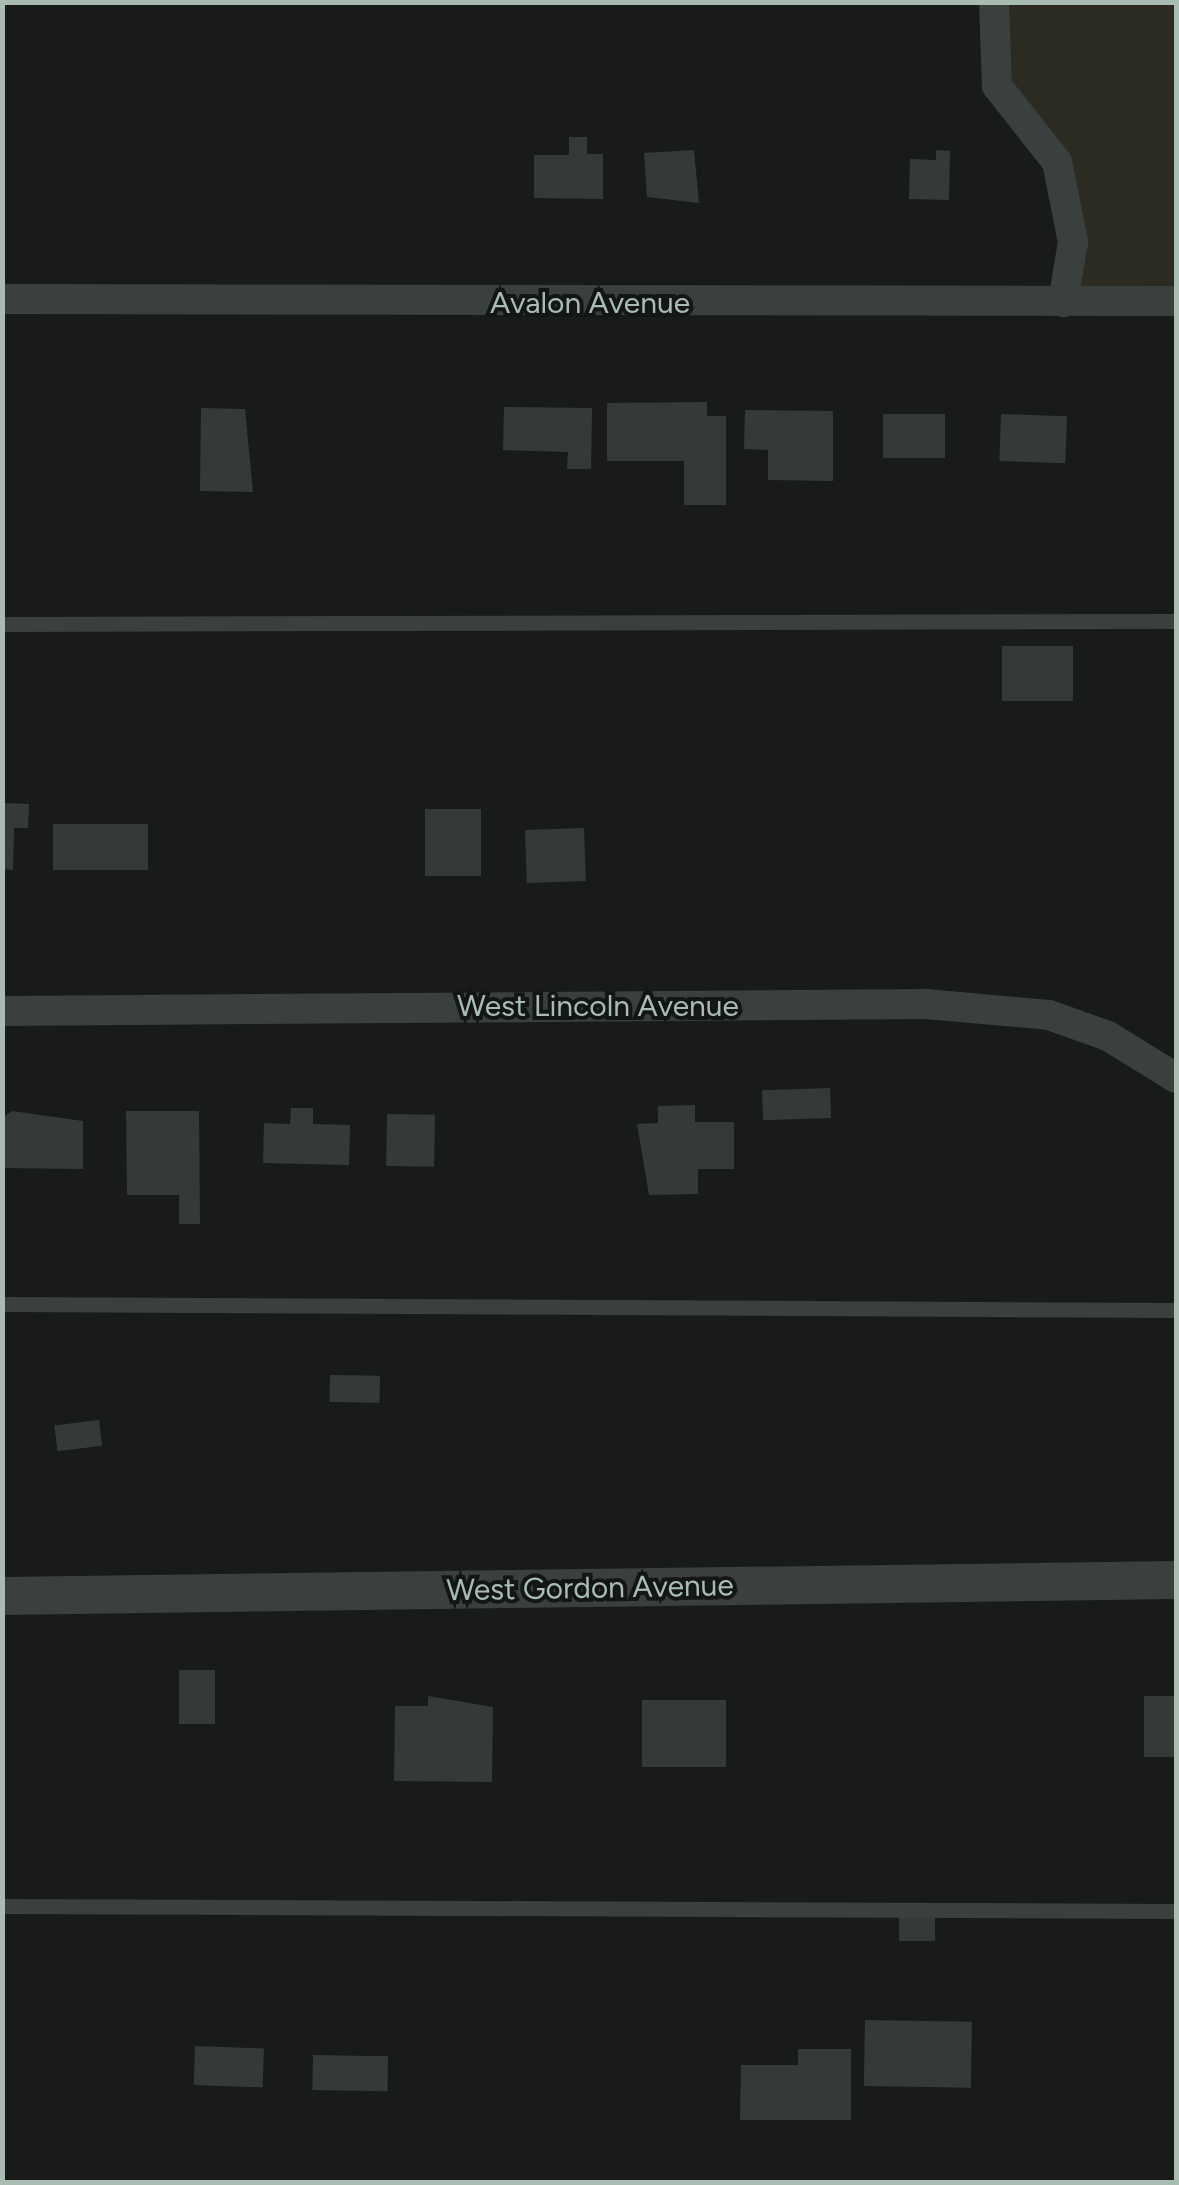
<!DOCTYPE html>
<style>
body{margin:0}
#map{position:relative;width:1179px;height:2185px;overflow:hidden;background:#181b1a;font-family:Figtree,sans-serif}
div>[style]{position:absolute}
.green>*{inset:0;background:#2b2b21}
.building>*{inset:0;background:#353a39;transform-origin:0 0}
.service>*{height:15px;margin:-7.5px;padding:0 7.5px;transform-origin:7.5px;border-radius:7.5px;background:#39403d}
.minor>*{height:30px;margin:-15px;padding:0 15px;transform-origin:15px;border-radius:15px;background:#39403d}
.tertiary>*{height:38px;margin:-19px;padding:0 19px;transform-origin:19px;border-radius:19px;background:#39403d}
span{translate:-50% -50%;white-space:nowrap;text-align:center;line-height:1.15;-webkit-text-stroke:8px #131615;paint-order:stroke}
.street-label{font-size:30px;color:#a9bcb2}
.frame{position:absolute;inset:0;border:5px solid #a9bcb2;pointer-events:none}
</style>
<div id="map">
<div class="green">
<i style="clip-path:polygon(1003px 3px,1176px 3px,1176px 296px,1071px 296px,1078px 237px,1003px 82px)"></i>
</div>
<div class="building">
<i style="clip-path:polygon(569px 137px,587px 137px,587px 154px,603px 154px,603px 199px,534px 198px,534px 155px,569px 155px)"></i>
<i style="clip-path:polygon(694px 150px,699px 203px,647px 197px,644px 153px)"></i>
<i style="clip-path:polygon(936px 150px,950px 151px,949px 200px,909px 199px,910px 159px,936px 160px)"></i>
<i style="clip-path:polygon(707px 402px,707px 416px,726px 416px,726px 505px,684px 505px,684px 461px,607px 461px,607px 403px)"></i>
<i style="clip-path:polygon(504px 407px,592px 408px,591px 469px,567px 469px,568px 452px,503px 450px)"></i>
<i style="clip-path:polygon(201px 408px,245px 409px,253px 492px,200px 491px)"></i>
<i style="clip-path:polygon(745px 410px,833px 411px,833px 481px,768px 480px,768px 450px,744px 449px)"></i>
<i style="left:883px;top:414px;width:62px;height:44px"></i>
<i style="left:1001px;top:414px;width:66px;height:47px;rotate:2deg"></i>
<i style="left:1002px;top:646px;width:71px;height:55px"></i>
<i style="clip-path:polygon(2px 803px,29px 804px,28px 828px,14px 828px,13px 870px,2px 869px)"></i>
<i style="left:425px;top:809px;width:56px;height:67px"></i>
<i style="left:53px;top:824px;width:95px;height:46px"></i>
<i style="left:584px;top:828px;width:53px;height:59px;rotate:88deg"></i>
<i style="left:830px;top:1088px;width:30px;height:68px;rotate:88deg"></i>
<i style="clip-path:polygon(695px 1105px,695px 1122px,734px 1122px,734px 1169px,698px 1169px,698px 1194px,649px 1195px,637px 1124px,658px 1123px,658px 1106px)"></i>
<i style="clip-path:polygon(291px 1108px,313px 1108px,313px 1124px,350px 1125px,349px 1165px,263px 1163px,264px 1123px,290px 1124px)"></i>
<i style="clip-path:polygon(12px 1111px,83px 1121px,83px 1169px,2px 1168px,2px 1118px)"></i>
<i style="clip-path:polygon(126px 1111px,199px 1111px,200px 1224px,179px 1224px,179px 1195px,127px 1195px)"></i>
<i style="left:387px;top:1114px;width:48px;height:52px;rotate:1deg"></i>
<i style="left:330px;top:1375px;width:50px;height:27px;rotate:1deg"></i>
<i style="left:99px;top:1420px;width:26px;height:45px;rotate:83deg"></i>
<i style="left:179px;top:1670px;width:36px;height:54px"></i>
<i style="clip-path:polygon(428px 1696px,493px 1707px,492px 1782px,394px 1781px,395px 1706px,428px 1706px)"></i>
<i style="left:1144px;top:1696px;width:32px;height:61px"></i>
<i style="left:642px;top:1700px;width:84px;height:67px"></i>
<i style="left:935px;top:1917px;width:24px;height:36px;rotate:90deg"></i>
<i style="left:865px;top:2020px;width:107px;height:66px;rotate:1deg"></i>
<i style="left:195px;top:2046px;width:69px;height:39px;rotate:2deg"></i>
<i style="clip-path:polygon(798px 2049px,851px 2049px,851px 2120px,740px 2120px,741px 2065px,798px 2065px)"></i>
<i style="left:313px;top:2055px;width:75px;height:35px;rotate:1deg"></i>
</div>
<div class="service">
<i style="left:2px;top:624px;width:1174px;rotate:-0.15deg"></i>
<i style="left:2px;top:1304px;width:1174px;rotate:0.29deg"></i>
<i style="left:2px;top:1906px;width:1174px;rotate:0.24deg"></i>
</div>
<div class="minor">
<i style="left:994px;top:2px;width:84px;rotate:88deg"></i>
<i style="left:997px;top:86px;width:97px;rotate:51.7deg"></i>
<i style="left:1057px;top:162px;width:82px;rotate:78.7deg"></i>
<i style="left:1073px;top:242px;width:61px;rotate:99.5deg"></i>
<i style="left:2px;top:299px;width:1174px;rotate:0.1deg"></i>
<i style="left:2px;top:1011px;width:924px;rotate:-0.43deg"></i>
<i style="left:926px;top:1004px;width:123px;rotate:5.1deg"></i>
<i style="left:1049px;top:1015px;width:63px;rotate:19.6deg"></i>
<i style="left:1108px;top:1036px;width:80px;rotate:31.7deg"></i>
</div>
<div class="tertiary">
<i style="left:2px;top:1596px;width:1174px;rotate:-0.78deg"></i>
</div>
<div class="street-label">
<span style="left:590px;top:303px">Avalon Avenue</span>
<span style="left:598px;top:1006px">West Lincoln Avenue</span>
<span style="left:590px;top:1588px;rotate:-1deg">West Gordon Avenue</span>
</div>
<div class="frame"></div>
</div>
